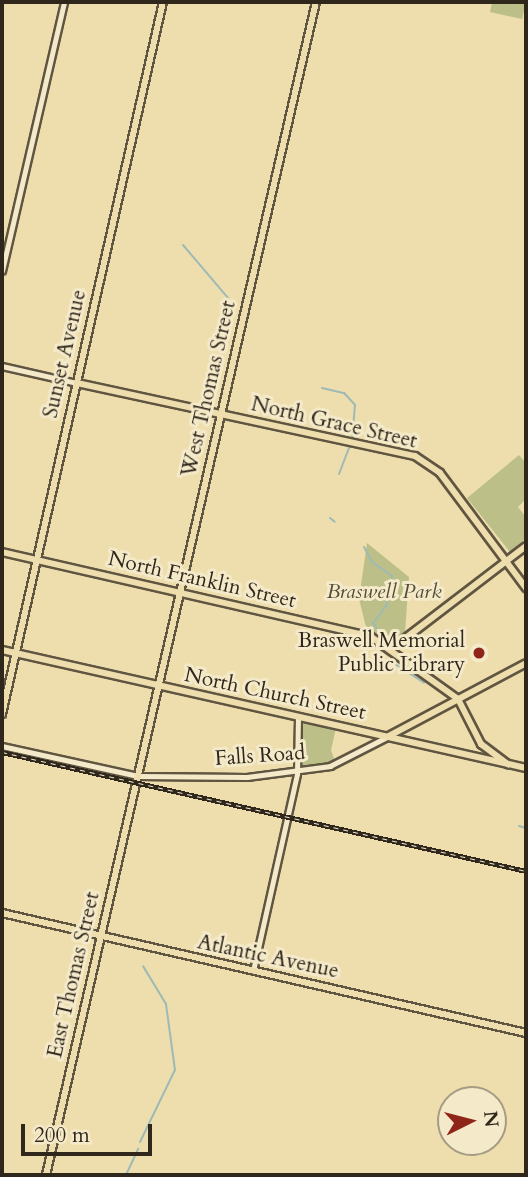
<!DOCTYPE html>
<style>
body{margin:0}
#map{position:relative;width:528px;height:1177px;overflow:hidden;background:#eedeae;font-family:Cardo,serif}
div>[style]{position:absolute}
.green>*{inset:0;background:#bcc088}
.stream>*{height:2px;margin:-1px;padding:0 1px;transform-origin:1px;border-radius:1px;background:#9ebab5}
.roads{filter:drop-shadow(2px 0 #605540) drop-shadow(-2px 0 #605540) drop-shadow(0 2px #605540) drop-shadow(0 -2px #605540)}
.minor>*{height:4.5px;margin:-2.25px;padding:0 2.25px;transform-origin:2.25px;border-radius:2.25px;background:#f4eaca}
.major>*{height:6px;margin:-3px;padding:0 3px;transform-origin:3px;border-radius:3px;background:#eedeae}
.rail>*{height:4.5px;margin-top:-2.25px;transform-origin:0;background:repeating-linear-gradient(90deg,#f4eaca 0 5px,#30271c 0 10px);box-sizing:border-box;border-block:2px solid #30271c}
.dots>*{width:19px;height:19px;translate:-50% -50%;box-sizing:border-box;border:4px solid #f4eaca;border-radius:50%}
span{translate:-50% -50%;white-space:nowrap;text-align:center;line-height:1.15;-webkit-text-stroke:6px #f4eaca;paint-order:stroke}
.street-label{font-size:21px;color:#30271c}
.park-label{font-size:21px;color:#534d37;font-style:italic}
.poi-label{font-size:21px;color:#30271c}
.right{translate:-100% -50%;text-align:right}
.frame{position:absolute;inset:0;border:4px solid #30271c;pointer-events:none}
.north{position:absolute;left:437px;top:1086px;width:70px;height:70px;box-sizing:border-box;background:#f4eaca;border:2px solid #a69c84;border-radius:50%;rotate:84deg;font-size:19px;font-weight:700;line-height:28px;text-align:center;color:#30271c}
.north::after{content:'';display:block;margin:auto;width:24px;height:32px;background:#8f2418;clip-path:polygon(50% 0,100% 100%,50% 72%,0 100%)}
.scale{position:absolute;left:21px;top:1124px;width:131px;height:32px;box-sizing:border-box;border:4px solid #30271c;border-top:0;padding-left:9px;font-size:21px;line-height:24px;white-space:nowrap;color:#30271c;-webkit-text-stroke:5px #f4eaca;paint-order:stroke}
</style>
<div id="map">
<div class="green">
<i style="clip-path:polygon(492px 2px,526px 2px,522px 19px,490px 12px)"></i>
<i style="clip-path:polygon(519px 455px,526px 463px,526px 499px,518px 507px,526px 517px,526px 538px,510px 552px,467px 498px)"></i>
<i style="clip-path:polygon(367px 543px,409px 577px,405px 632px,390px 644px,367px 631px,359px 599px)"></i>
<i style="clip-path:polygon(301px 721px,336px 728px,331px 750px,335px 761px,302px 767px)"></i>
</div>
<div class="stream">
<i style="left:183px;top:245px;width:71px;rotate:49.6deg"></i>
<i style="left:322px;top:388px;width:23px;rotate:13deg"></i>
<i style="left:344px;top:393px;width:16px;rotate:47deg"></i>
<i style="left:355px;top:405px;width:36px;rotate:95deg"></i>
<i style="left:339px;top:474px;width:30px;rotate:-69deg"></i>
<i style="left:330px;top:518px;width:6px;rotate:39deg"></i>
<i style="left:364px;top:547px;width:17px;rotate:62deg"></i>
<i style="left:372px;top:562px;width:24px;rotate:35deg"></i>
<i style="left:392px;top:576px;width:31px;rotate:101deg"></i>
<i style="left:386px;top:606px;width:21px;rotate:127deg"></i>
<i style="left:373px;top:623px;width:29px;rotate:54deg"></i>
<i style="left:391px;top:655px;width:7px;rotate:82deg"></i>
<i style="left:392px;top:662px;width:38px;rotate:33deg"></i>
<i style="left:519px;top:826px;width:7px;rotate:16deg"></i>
<i style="left:140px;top:1142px;width:80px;rotate:-64.1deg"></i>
<i style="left:175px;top:1070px;width:67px;rotate:-97.8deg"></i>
<i style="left:166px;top:1004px;width:44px;rotate:-121.2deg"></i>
<i style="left:126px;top:1175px;width:29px;rotate:-65deg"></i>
</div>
<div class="roads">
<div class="minor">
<i style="left:2px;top:271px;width:276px;rotate:-77deg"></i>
<i style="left:2px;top:366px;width:77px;rotate:12.8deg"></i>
<i style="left:2px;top:746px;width:139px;rotate:12.4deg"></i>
<i style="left:138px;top:776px;width:109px;rotate:0.5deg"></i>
<i style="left:247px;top:777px;width:84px;rotate:-7.5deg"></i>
<i style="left:330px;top:766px;width:64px;rotate:-27deg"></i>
<i style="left:253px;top:971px;width:202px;rotate:-77.4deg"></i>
<i style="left:297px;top:774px;width:57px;rotate:-89deg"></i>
</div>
<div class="major">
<i style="left:77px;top:383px;width:346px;rotate:12.2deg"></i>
<i style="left:415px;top:456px;width:30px;rotate:34deg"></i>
<i style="left:440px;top:473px;width:144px;rotate:53.2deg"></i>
<i style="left:2px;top:552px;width:377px;rotate:12.9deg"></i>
<i style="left:370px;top:636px;width:108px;rotate:35.6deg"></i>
<i style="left:458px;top:699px;width:51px;rotate:62.9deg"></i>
<i style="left:481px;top:744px;width:34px;rotate:37deg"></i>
<i style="left:2px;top:650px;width:537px;rotate:12.69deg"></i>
<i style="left:390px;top:650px;width:171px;rotate:-37.4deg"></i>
<i style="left:2px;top:714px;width:730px;rotate:-77.26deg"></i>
<i style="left:387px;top:737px;width:157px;rotate:-28deg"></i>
<i style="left:2px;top:913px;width:538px;rotate:12.9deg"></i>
<i style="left:46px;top:1175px;width:1204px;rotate:-77.04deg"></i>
</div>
</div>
<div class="rail">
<i style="left:2px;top:752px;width:537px;rotate:12.79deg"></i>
</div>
<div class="dots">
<i style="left:479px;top:653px;background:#8f2418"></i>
</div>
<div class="street-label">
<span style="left:65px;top:354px;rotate:-77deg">Sunset Avenue</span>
<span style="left:209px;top:389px;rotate:-77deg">West Thomas Street</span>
<span style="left:334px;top:423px;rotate:13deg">North Grace Street</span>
<span style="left:202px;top:580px;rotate:13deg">North Franklin Street</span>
<span style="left:275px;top:694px;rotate:12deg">North Church Street</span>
<span style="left:260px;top:756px;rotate:-4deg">Falls Road</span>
<span style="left:268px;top:957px;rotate:12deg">Atlantic Avenue</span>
<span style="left:74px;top:975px;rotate:-77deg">East Thomas Street</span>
</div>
<div class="park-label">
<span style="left:384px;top:592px">Braswell Park</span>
</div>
<div class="poi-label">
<span class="right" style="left:465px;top:653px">Braswell Memorial<br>Public Library</span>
</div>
<div class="frame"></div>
<div class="north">N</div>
<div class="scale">200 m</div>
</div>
